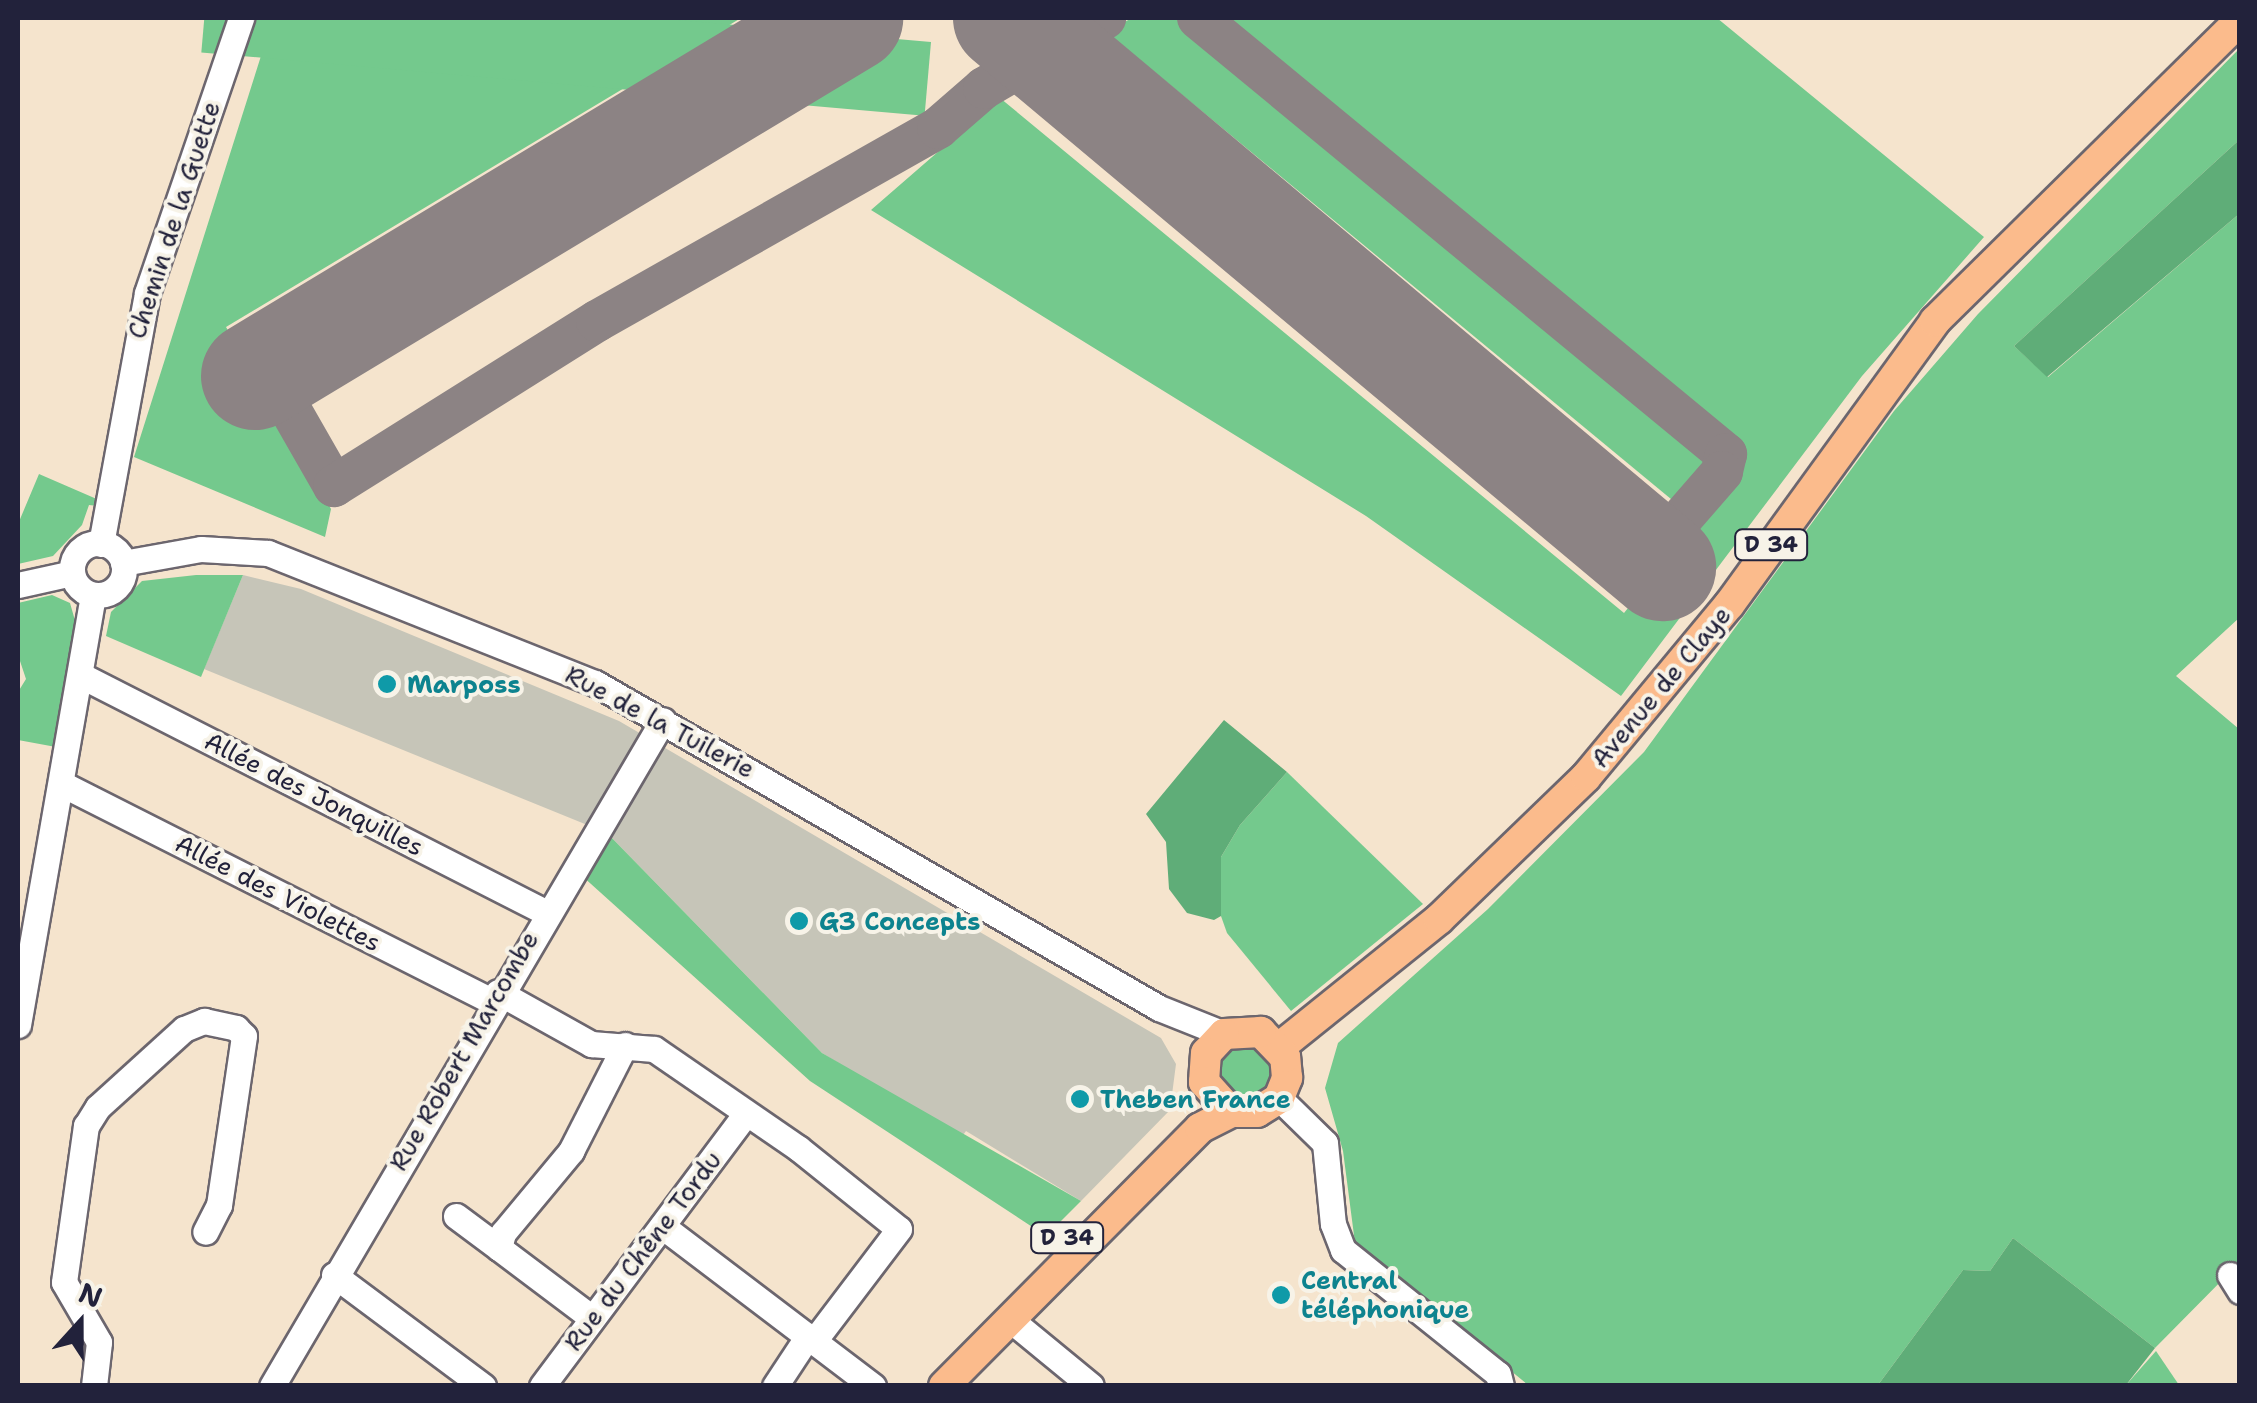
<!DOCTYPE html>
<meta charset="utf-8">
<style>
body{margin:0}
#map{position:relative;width:2257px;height:1403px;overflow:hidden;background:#f5e4cd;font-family:"Shantell Sans",sans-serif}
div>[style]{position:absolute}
.industrial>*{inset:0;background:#c6c5b8}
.green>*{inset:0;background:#74c98d;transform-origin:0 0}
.round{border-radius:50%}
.forest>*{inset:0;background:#5fad78}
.taxiway>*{height:42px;margin:-21px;padding:0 21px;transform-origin:21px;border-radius:21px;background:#8c8384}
.runway>*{height:108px;margin:-54px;padding:0 54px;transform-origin:54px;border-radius:54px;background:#8c8384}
.roads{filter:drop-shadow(2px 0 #6c666e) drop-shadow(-2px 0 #6c666e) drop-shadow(0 2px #6c666e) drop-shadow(0 -2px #6c666e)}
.minor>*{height:25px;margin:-12.5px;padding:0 12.5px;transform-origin:12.5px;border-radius:12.5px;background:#fff}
.minor>.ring{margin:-12.5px;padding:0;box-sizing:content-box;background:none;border:25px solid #fff;border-radius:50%}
.major>*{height:30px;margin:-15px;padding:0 15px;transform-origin:15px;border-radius:15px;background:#fbbb8c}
.dots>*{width:28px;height:28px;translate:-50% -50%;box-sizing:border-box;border:5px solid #f7f3e8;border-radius:50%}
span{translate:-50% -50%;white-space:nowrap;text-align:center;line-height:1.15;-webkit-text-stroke:8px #f7f3e8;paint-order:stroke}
.shield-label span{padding:2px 8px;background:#f7f3e8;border:2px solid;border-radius:8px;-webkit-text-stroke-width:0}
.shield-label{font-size:22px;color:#22223b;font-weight:700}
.street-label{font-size:25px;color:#22223b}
.culture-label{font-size:25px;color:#0d838f;font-weight:700}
.left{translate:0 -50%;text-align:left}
.frame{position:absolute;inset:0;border:20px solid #22223b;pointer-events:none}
.north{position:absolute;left:30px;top:1273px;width:100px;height:100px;-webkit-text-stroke:8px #f7f3e8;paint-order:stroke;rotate:21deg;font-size:28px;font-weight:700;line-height:40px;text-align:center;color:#22223b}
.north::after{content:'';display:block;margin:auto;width:35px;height:45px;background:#22223b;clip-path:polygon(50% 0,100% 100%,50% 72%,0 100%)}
</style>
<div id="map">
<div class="industrial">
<i style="clip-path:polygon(243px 575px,301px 589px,619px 721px,1161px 1038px,1176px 1064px,1170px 1110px,1081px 1201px,966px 1131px,961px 1138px,822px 1053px,607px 833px,204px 669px)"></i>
</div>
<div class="green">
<i style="clip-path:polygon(273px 18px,741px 18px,226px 327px,331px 509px,325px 537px,134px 457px)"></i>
<i style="clip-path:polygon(1132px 18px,1179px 18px,1713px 458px,1677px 504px,1106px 32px)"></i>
<i style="clip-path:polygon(1215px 18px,1717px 18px,1984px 237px,1862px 376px,1621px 696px,1366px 516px,871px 210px,1000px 98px,1624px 613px,1736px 475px,1743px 464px,1730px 437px)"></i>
<i style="left:931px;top:42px;width:74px;height:726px;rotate:95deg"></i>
<i style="clip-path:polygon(2239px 49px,2239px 140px,2014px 346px,2048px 377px,2239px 214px,2239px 618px,2176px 676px,2239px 729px,2239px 1263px,2155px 1348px,2013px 1238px,1990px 1271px,1963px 1270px,1878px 1385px,1528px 1385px,1355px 1243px,1343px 1151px,1325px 1088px,1338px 1043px,1488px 909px,1644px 752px,1894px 411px,1978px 314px)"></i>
<i style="clip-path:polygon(39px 474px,99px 500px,98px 506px,89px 505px,82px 525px,53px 556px,18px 564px,18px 524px)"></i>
<i style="clip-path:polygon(196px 575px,243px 575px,201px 677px,106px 636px,111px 612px,142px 581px)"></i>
<i style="clip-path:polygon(52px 595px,70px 603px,76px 624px,56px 747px,18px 740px,18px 692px,26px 679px,18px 655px,18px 603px)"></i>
<i style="clip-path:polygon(1287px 772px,1423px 904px,1291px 1011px,1227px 933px,1216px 902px,1221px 857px,1240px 825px)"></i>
<i style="clip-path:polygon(607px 833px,822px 1053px,1081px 1201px,1046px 1236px,810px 1081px,581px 875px)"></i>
<i class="round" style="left:1218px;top:1043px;width:54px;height:54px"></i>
<i style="clip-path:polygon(2156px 1351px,2179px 1385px,2126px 1385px)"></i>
</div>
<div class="forest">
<i style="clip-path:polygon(2239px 140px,2239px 214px,2047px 377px,2014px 346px)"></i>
<i style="clip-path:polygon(1224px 720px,1287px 772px,1240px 825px,1221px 857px,1221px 916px,1214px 920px,1187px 913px,1169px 889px,1166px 842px,1146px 814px)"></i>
<i style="clip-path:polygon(2013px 1238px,2155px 1348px,2126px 1385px,1878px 1385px,1963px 1270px,1990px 1271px)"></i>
</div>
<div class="taxiway">
<i style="left:1198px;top:18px;width:685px;rotate:39.55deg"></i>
<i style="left:1726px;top:454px;width:18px;rotate:103deg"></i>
<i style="left:1722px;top:472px;width:113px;rotate:131deg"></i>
<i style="left:267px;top:369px;width:135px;rotate:60.2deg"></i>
<i style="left:334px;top:486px;width:310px;rotate:-32.1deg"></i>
<i style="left:597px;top:321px;width:392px;rotate:-29.5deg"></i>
<i style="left:938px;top:128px;width:61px;rotate:-41deg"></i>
<i style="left:984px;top:88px;width:140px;rotate:-30deg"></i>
</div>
<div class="runway">
<i style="left:1007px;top:18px;width:855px;rotate:39.97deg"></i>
<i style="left:255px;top:376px;width:694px;rotate:-31.08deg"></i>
</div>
<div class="roads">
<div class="minor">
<i class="ring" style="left:72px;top:543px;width:27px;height:27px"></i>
<i style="left:101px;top:544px;width:255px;rotate:-79.6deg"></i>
<i style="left:147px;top:293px;width:291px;rotate:-71.1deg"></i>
<i style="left:123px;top:563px;width:79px;rotate:-10.2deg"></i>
<i style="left:201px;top:549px;width:67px;rotate:3.4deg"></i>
<i style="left:268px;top:553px;width:352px;rotate:21.7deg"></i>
<i style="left:595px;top:683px;width:651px;rotate:29.95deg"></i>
<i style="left:1159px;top:1008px;width:70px;rotate:21.8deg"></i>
<i style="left:18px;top:585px;width:55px;rotate:-12.5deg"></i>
<i style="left:82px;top:676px;width:520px;rotate:27.01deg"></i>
<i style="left:64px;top:785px;width:479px;rotate:26.8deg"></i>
<i style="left:498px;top:992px;width:107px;rotate:29.2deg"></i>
<i style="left:591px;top:1044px;width:63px;rotate:4.5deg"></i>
<i style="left:654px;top:1049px;width:175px;rotate:34.5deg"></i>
<i style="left:798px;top:1148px;width:129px;rotate:38.7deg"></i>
<i style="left:899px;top:1229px;width:141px;rotate:127.2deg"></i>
<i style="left:18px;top:1025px;width:436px;rotate:-80.1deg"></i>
<i style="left:1279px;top:1098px;width:64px;rotate:44.4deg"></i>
<i style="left:1325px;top:1143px;width:81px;rotate:84.4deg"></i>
<i style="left:1333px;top:1224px;width:28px;rotate:69deg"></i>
<i style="left:1343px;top:1250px;width:198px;rotate:38.7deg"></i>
<i style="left:1498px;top:1374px;width:12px;rotate:76deg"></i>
<i style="left:456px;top:1216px;width:54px;rotate:36.7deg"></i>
<i style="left:662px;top:1226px;width:265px;rotate:37.2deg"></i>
<i style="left:334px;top:1275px;width:186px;rotate:36.7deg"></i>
<i style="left:2230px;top:1275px;width:19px;rotate:58deg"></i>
<i style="left:592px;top:1318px;width:116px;rotate:-143deg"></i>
<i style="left:499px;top:1248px;width:16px;rotate:-75deg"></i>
<i style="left:503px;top:1233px;width:107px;rotate:-50.3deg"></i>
<i style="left:571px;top:1151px;width:119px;rotate:-63deg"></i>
<i style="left:1012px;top:1321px;width:102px;rotate:39.4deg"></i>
<i style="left:94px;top:1386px;width:44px;rotate:-83.5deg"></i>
<i style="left:99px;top:1342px;width:69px;rotate:-120.3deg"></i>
<i style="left:64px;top:1282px;width:158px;rotate:-82deg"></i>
<i style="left:86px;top:1126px;width:22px;rotate:-58deg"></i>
<i style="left:98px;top:1107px;width:116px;rotate:-42.2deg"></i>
<i style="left:184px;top:1029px;width:22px;rotate:-22deg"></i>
<i style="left:204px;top:1021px;width:33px;rotate:12deg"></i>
<i style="left:236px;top:1028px;width:11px;rotate:45deg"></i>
<i style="left:244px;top:1036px;width:171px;rotate:98.4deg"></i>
<i style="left:219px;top:1205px;width:30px;rotate:117deg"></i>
<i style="left:272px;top:1386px;width:772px;rotate:-59.58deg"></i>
<i style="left:542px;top:1386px;width:337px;rotate:-53.2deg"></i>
<i style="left:775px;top:1386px;width:60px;rotate:-56.6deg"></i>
</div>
<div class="major">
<i style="left:1280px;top:1047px;width:204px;rotate:-38.8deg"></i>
<i style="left:1439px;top:919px;width:204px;rotate:-44deg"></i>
<i style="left:1586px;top:777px;width:224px;rotate:-50.3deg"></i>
<i style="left:1729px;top:605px;width:351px;rotate:-54deg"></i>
<i style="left:1935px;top:321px;width:429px;rotate:-44.6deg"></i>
<i style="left:944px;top:1386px;width:363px;rotate:-45.2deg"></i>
<i style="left:1200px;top:1128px;width:35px;rotate:-27deg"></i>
<i style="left:1231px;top:1112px;width:26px"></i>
<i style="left:1257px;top:1112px;width:26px;rotate:-32deg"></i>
<i style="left:1279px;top:1098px;width:22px;rotate:-68deg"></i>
<i style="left:1287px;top:1078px;width:21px;rotate:-95deg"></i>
<i style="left:1285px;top:1057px;width:35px;rotate:-134deg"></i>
<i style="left:1261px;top:1032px;width:37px;rotate:177deg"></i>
<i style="left:1224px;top:1034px;width:26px;rotate:133deg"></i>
<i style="left:1206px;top:1053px;width:29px;rotate:94deg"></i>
<i style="left:1204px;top:1082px;width:40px;rotate:48deg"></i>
</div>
</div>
<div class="dots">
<i style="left:387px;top:684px;background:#0f9aa8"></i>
<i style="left:799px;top:921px;background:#0f9aa8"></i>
<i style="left:1080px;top:1099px;background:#0f9aa8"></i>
<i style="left:1281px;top:1295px;background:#0f9aa8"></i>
</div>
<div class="shield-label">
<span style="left:1771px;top:545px">D 34</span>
<span style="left:1067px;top:1238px">D 34</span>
</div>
<div class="street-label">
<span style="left:174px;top:220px;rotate:-72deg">Chemin de la Guette</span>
<span style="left:1661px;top:687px;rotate:-50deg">Avenue de Claye</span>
<span style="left:660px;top:722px;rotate:28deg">Rue de la Tuilerie</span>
<span style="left:314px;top:794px;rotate:27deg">Allée des Jonquilles</span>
<span style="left:278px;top:893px;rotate:27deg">Allée des Violettes</span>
<span style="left:464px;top:1051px;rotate:-60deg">Rue Robert Marcombe</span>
<span style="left:643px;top:1251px;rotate:-53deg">Rue du Chêne Tordu</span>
</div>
<div class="culture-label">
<span class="left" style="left:407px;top:684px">Marposs</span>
<span class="left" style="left:819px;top:921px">G3 Concepts</span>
<span class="left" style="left:1100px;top:1099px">Theben France</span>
<span class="left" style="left:1301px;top:1295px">Central<br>téléphonique</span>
</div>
<div class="frame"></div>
<div class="north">N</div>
</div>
